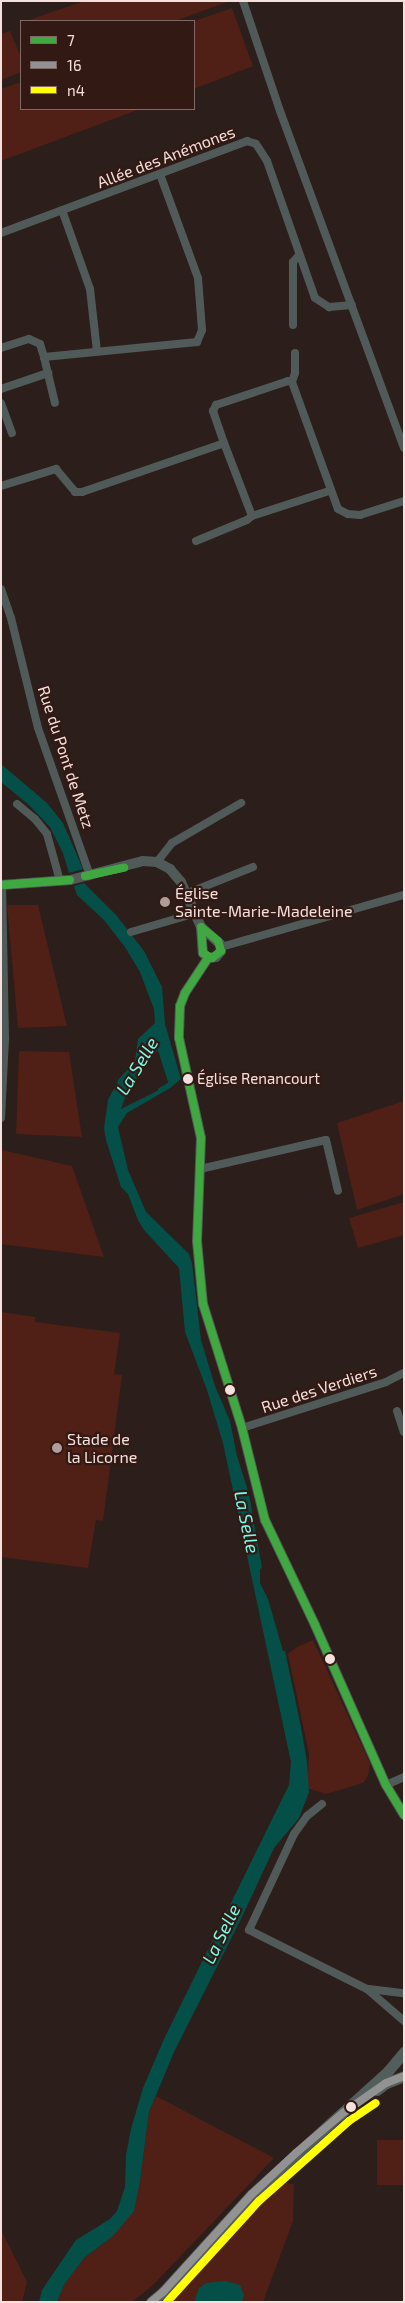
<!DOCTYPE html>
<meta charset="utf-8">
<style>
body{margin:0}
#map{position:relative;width:405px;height:2303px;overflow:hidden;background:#2c1e1a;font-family:"Exo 2",sans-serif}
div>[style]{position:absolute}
.green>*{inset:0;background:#501f16;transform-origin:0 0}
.water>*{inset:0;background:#045048}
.stream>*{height:3px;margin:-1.5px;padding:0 1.5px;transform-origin:1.5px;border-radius:1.5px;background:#045048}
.minor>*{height:8px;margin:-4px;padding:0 4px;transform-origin:4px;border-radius:4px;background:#505b59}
.tertiary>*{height:10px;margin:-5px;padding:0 5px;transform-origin:5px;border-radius:5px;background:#505b59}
.secondary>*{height:11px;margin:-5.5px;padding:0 5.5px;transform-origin:5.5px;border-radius:5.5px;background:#515e5b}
.bus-1>*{height:8px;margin:-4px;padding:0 4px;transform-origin:4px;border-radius:4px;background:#40a840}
.bus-2>*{height:8px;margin:-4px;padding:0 4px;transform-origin:4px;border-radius:4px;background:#929292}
.bus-3>*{height:8px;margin:-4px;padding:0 4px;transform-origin:4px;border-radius:4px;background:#ff0}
.dots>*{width:14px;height:14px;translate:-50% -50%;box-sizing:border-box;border:2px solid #331913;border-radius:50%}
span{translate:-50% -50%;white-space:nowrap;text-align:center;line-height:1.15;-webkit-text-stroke:4.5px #331913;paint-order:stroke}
.bus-label{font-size:15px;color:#f4e1dd}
.left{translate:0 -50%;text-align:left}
.street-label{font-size:16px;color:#f4e1dd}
.poi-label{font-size:16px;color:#f4e1dd}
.water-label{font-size:18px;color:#77fbe9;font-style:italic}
.frame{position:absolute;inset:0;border:2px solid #f4e1dd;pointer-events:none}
.legend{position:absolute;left:20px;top:20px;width:175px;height:90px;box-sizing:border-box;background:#331913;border:1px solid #806964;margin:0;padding:6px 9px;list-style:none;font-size:15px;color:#f4e1dd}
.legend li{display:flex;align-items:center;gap:10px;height:25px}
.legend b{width:25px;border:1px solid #806964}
</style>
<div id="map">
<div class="green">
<i style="clip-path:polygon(84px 1px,230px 1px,175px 21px,26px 21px)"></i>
<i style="clip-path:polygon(232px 8px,253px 66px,194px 89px,194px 21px)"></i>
<i style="clip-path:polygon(10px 31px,21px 57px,21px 72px,1px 80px,1px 34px)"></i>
<i style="clip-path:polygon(21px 82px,21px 109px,140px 109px,1px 161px,1px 89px)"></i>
<i style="clip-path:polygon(7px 905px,38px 905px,67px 1026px,18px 1028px)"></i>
<i style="clip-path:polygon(19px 1051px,69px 1052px,82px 1137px,16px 1134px)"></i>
<i style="clip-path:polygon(404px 1101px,404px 1194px,357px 1210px,337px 1123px)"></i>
<i style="clip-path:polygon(2px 1150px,72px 1166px,104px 1257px,1px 1244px)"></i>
<i style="clip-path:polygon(404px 1202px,404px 1235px,358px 1248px,349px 1218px)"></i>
<i style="clip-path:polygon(1px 1312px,35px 1317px,35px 1322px,120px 1333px,114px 1374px,122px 1375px,103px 1521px,96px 1520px,88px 1568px,1px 1557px)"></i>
<i style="clip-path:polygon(313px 1640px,370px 1763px,368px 1776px,363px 1783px,326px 1794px,307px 1788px,309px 1754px,288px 1654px,297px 1647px)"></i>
<i style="clip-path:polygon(156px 2096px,274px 2158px,153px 2285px,132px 2302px,57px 2302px,64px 2285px,84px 2258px,113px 2236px,140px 2181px,149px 2112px)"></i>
<i style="left:377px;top:2140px;width:27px;height:45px"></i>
<i style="clip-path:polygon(282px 2182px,294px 2184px,293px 2221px,263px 2302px,166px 2302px)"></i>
<i style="clip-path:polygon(1px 2230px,27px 2282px,22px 2302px,1px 2302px)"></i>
</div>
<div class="water">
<i style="clip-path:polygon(1px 764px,47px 803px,63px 823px,83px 869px,69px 873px,63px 853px,50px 827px,29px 805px,1px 782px)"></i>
<i style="clip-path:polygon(evenodd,84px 883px,116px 915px,144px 951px,162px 987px,165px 1024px,181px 1079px,170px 1088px,127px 1113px,118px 1127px,128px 1170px,146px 1212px,189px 1254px,192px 1263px,201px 1340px,215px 1386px,230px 1421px,237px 1456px,249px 1494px,262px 1568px,260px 1569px,260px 1583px,268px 1599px,283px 1651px,285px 1651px,301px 1727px,307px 1762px,309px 1792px,299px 1818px,274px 1848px,243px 1915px,174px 2052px,149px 2112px,140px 2181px,134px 2211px,113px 2236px,84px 2258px,64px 2285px,57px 2302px,39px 2302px,42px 2290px,76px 2240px,110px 2219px,117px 2211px,125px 2187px,126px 2155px,131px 2129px,143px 2088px,164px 2039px,289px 1785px,291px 1762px,223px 1443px,207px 1390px,185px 1332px,179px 1268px,144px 1230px,138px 1220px,128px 1194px,121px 1187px,106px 1140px,104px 1128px,108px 1100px,119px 1079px,127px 1070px,134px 1067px,138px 1039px,155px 1023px,154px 1009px,140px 972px,125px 947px,104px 920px,77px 895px,74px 886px,84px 883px,158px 1050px,169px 1085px,121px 1109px,125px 1098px,147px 1062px,158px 1050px)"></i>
<i style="clip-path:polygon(226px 2281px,240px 2285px,244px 2295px,242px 2302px,196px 2302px,195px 2299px,199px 2288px,206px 2283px)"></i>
</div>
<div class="stream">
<i style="left:159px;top:1089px;width:14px;rotate:-30deg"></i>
</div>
<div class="minor">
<i style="left:243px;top:1px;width:116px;rotate:71.4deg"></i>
<i style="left:280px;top:111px;width:359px;rotate:69.8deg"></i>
<i style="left:62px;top:210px;width:84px;rotate:70.5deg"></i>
<i style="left:90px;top:289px;width:62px;rotate:83.6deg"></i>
<i style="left:1px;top:233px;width:263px;rotate:-20.5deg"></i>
<i style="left:247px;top:141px;width:9px;rotate:18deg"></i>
<i style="left:256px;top:144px;width:20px;rotate:57deg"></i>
<i style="left:267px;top:161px;width:145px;rotate:70.7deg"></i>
<i style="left:315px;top:298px;width:17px;rotate:33deg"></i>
<i style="left:329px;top:307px;width:23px;rotate:-5deg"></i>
<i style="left:293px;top:325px;width:63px;rotate:-90deg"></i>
<i style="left:293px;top:262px;width:9px;rotate:-49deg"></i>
<i style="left:1px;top:348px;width:29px;rotate:-18deg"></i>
<i style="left:29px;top:339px;width:12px;rotate:24deg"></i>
<i style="left:40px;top:344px;width:14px;rotate:73deg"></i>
<i style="left:44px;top:357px;width:154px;rotate:-5.6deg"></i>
<i style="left:197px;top:342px;width:13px;rotate:-67deg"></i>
<i style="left:202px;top:330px;width:52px;rotate:-94.4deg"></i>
<i style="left:198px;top:278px;width:111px;rotate:-110.1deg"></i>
<i style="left:44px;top:357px;width:47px;rotate:76.6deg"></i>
<i style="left:292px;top:382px;width:9px;rotate:-72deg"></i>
<i style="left:295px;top:373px;width:20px;rotate:-90deg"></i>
<i style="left:1px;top:389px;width:50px;rotate:-18.8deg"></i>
<i style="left:1px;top:403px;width:32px;rotate:70deg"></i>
<i style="left:224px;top:443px;width:34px;rotate:-109deg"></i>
<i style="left:213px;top:411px;width:7px;rotate:-63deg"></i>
<i style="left:216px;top:405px;width:76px;rotate:-18.4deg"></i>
<i style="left:288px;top:381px;width:4px;rotate:14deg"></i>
<i style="left:292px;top:382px;width:135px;rotate:70.1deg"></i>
<i style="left:338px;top:509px;width:11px;rotate:27deg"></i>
<i style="left:348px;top:514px;width:12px;rotate:5deg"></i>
<i style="left:360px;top:515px;width:46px;rotate:-17.7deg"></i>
<i style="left:1px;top:486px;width:58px;rotate:-17.2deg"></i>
<i style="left:56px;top:469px;width:30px;rotate:50deg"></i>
<i style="left:75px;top:492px;width:7px"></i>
<i style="left:82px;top:492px;width:150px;rotate:-19deg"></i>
<i style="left:224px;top:443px;width:78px;rotate:69deg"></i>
<i style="left:252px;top:516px;width:81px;rotate:-18deg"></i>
<i style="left:196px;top:541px;width:55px;rotate:-22.4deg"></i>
<i style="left:247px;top:520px;width:6px;rotate:-39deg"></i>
<i style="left:1px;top:589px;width:31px;rotate:71deg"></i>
<i style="left:11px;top:618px;width:113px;rotate:76.2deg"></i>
<i style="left:38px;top:728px;width:157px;rotate:70.6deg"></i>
<i style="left:17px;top:804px;width:23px;rotate:40deg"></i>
<i style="left:35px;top:819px;width:19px;rotate:51deg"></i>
<i style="left:47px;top:834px;width:49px;rotate:74.5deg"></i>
<i style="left:157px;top:862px;width:24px;rotate:-52deg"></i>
<i style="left:172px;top:843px;width:80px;rotate:-30.1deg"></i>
<i style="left:188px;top:893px;width:70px;rotate:-21.8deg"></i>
<i style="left:131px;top:932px;width:68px;rotate:-16.3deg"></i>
<i style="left:221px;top:947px;width:190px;rotate:-15.9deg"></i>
<i style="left:1px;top:1118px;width:79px;rotate:-87.1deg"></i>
<i style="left:5px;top:1039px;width:154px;rotate:-91.1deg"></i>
<i style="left:200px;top:1169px;width:129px;rotate:-13deg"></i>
<i style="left:326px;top:1140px;width:52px;rotate:76.8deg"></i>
<i style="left:397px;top:1411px;width:22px;rotate:72deg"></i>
<i style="left:242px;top:1428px;width:151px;rotate:-17.7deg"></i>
<i style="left:386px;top:1382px;width:20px;rotate:-27deg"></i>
<i style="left:386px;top:1785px;width:20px;rotate:-24deg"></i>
<i style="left:322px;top:1804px;width:19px;rotate:141deg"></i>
<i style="left:307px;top:1816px;width:22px;rotate:126deg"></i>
<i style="left:294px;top:1834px;width:106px;rotate:115.1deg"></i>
<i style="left:249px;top:1930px;width:132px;rotate:26.6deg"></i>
<i style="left:367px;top:1989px;width:49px;rotate:40.9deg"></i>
<i style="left:369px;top:1989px;width:35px;rotate:7deg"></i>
</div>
<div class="tertiary">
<i style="left:1px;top:885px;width:69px;rotate:-4.1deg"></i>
<i style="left:70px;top:880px;width:75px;rotate:-14.6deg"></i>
<i style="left:143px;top:861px;width:14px;rotate:4deg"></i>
<i style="left:157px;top:862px;width:15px;rotate:28deg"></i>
<i style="left:170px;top:869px;width:17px;rotate:50deg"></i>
<i style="left:181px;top:882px;width:49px;rotate:66deg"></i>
<i style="left:201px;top:927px;width:26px;rotate:86deg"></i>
<i style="left:203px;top:953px;width:7px;rotate:45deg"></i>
<i style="left:208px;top:958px;width:8px;rotate:-7deg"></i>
<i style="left:216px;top:957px;width:8px;rotate:-50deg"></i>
<i style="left:221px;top:951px;width:7px;rotate:-98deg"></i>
<i style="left:220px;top:944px;width:25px;rotate:-138deg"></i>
<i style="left:208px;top:958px;width:42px;rotate:123.3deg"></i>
<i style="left:185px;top:993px;width:14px;rotate:111deg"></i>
<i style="left:180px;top:1006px;width:32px;rotate:92deg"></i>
<i style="left:179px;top:1038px;width:102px;rotate:77.6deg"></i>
<i style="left:201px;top:1138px;width:103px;rotate:92.2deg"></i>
<i style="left:197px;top:1241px;width:63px;rotate:84.6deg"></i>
<i style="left:203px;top:1304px;width:130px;rotate:72.5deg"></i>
<i style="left:242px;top:1428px;width:95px;rotate:76deg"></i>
<i style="left:265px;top:1520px;width:116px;rotate:64.5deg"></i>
<i style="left:315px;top:1625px;width:175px;rotate:66.1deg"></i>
<i style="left:386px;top:1785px;width:35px;rotate:59deg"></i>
</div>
<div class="secondary">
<i style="left:377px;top:2090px;width:11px;rotate:-38deg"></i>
<i style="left:386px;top:2083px;width:19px;rotate:-21deg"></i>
<i style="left:151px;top:2302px;width:16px;rotate:-40deg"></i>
<i style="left:163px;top:2292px;width:132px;rotate:-47.8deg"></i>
<i style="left:252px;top:2194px;width:183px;rotate:-42.1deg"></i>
<i style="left:388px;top:2071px;width:25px;rotate:-50deg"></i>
</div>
<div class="bus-1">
<i style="left:85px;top:876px;width:40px;rotate:-12deg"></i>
<i style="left:85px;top:876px;width:40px;rotate:-12deg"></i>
<i style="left:1px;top:885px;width:69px;rotate:-4.1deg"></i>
<i style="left:1px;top:885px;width:69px;rotate:-4.1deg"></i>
<i style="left:201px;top:927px;width:22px;rotate:39deg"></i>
<i style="left:218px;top:941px;width:10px;rotate:73deg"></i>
<i style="left:221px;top:951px;width:11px;rotate:142deg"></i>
<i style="left:212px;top:958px;width:10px;rotate:-151deg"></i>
<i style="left:203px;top:953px;width:26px;rotate:-94deg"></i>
<i style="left:208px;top:958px;width:42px;rotate:123.3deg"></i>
<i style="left:185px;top:993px;width:14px;rotate:111deg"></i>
<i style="left:180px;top:1006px;width:32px;rotate:92deg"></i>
<i style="left:179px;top:1038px;width:102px;rotate:77.6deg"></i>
<i style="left:201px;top:1138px;width:103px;rotate:92.2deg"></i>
<i style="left:197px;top:1241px;width:63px;rotate:84.6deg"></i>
<i style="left:203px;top:1304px;width:130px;rotate:72.5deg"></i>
<i style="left:242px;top:1428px;width:95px;rotate:76deg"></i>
<i style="left:265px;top:1520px;width:116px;rotate:64.5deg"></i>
<i style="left:315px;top:1625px;width:175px;rotate:66.1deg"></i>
<i style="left:386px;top:1785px;width:35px;rotate:59deg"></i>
</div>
<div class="bus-2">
<i style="left:151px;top:2302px;width:16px;rotate:-40deg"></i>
<i style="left:163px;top:2292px;width:132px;rotate:-47.8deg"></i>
<i style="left:252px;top:2194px;width:60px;rotate:-43deg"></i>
<i style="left:296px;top:2153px;width:62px;rotate:-40.4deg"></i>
<i style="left:343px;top:2113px;width:52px;rotate:-34.9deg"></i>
<i style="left:386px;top:2083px;width:19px;rotate:-21deg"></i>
</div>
<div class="bus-3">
<i style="left:167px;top:2302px;width:137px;rotate:-47.7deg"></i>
<i style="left:259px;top:2201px;width:120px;rotate:-41.6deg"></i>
<i style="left:349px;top:2121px;width:32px;rotate:-34deg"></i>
</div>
<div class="dots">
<i style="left:165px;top:902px;background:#ae9d99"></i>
<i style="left:188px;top:1079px;background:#f4e1dd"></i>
<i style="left:230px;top:1390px;background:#f4e1dd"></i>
<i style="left:57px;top:1448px;background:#ae9d99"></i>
<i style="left:330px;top:1659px;background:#f4e1dd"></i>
<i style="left:351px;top:2107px;background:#f4e1dd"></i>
</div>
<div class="bus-label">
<span class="left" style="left:197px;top:1079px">Église Renancourt</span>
</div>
<div class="street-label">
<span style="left:166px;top:157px;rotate:-21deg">Allée des Anémones</span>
<span style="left:66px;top:757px;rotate:72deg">Rue du Pont de Metz</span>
<span style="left:319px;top:1389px;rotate:-18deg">Rue des Verdiers</span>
</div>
<div class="poi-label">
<span class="left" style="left:175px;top:902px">Église<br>Sainte-Marie-Madeleine</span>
<span class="left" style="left:67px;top:1448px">Stade de<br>la Licorne</span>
</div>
<div class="water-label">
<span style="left:137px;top:1066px;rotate:-59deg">La Selle</span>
<span style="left:247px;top:1522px;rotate:78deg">La Selle</span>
<span style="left:221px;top:1934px;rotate:-64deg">La Selle</span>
</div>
<div class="frame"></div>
<ul class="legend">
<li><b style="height:6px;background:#40a840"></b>7</li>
<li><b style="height:6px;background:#929292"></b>16</li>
<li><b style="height:6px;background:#ff0"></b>n4</li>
</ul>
</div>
